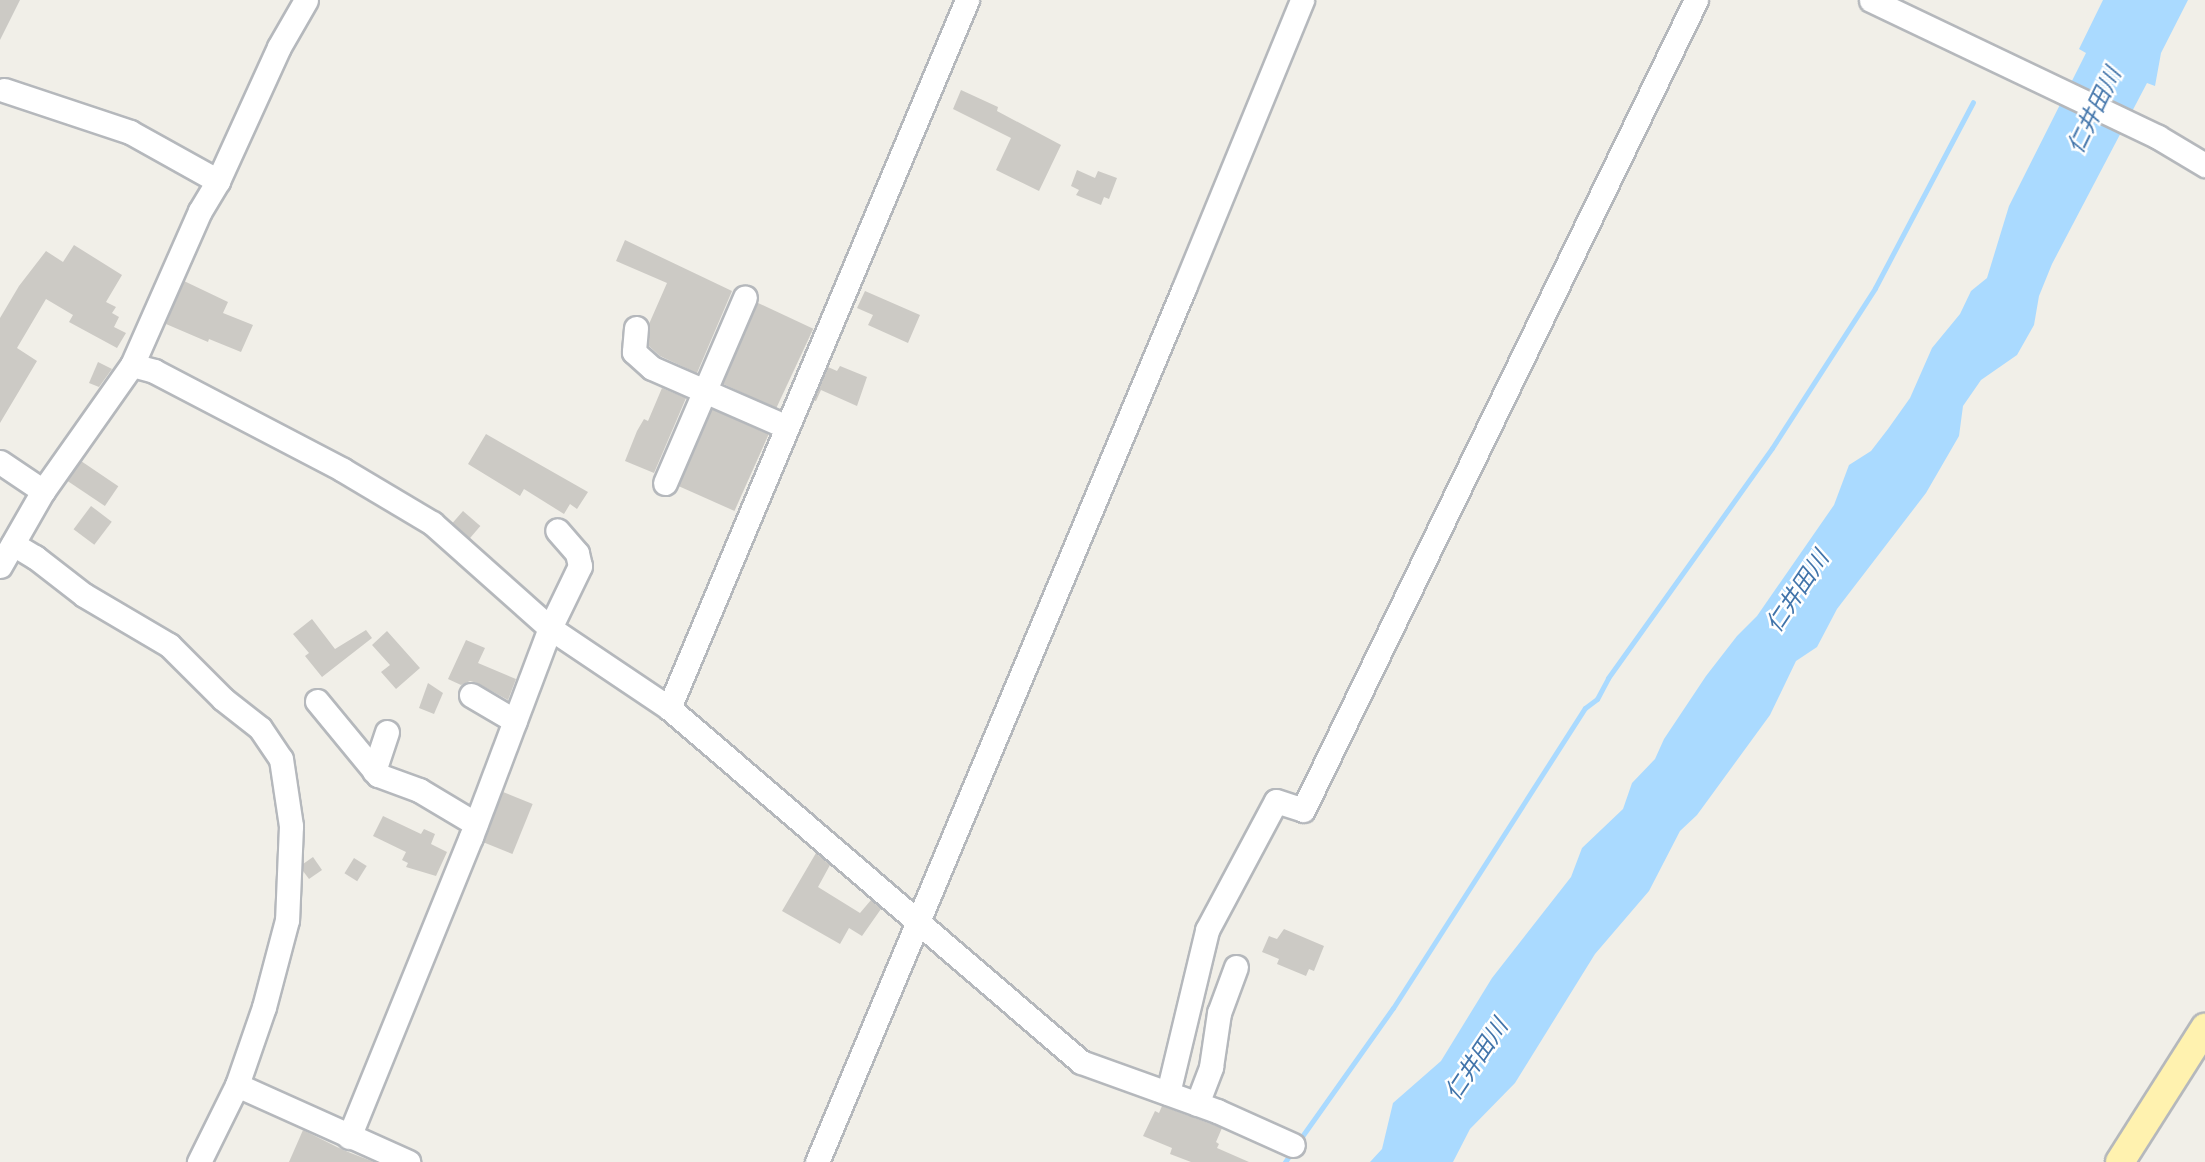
<!DOCTYPE html>
<meta charset="utf-8">
<style>
body{margin:0}
#map{position:relative;width:2205px;height:1162px;overflow:hidden;background:#f1efe8;font-family:"Source Sans 3","Noto Sans JP",sans-serif}
div>[style]{position:absolute}
.water>*{inset:0;background:#aadaff}
.stream>*{height:5px;margin:-2.5px;padding:0 2.5px;transform-origin:2.5px;border-radius:2.5px;background:#aadaff}
.building>*{inset:0;background:#cccac5;transform-origin:0 0}
.roads{filter:drop-shadow(2px 0 #b5b8bc) drop-shadow(-2px 0 #b5b8bc) drop-shadow(0 2px #b5b8bc) drop-shadow(0 -2px #b5b8bc)}
.minor>*{height:23px;margin:-11.5px;padding:0 11.5px;transform-origin:11.5px;border-radius:11.5px;background:#fff}
.major>*{height:28px;margin:-14px;padding:0 14px;transform-origin:14px;border-radius:14px;background:#fff2af}
span{translate:-50% -50%;white-space:nowrap;text-align:center;line-height:1.15;-webkit-text-stroke:5px #fff;paint-order:stroke}
.water-label{font-size:23px;color:#4174aa;font-style:italic}
</style>
<div id="map">
<div class="water">
<i style="clip-path:polygon(2103px 0,2188px 0,2161px 53px,2155px 86px,2147px 83px,2052px 264px,2039px 296px,2034px 325px,2017px 355px,1981px 380px,1963px 406px,1959px 436px,1926px 493px,1837px 609px,1817px 647px,1796px 661px,1770px 715px,1697px 815px,1680px 831px,1649px 891px,1595px 954px,1515px 1083px,1470px 1129px,1453px 1162px,1370px 1162px,1382px 1149px,1393px 1103px,1441px 1061px,1492px 978px,1571px 877px,1582px 848px,1623px 809px,1632px 783px,1655px 759px,1664px 739px,1706px 676px,1737px 636px,1757px 616px,1834px 505px,1849px 465px,1871px 451px,1888px 429px,1910px 398px,1932px 348px,1960px 314px,1971px 291px,1987px 278px,2009px 206px,2086px 53px,2079px 49px)"></i>
</div>
<div class="stream">
<i style="left:1298px;top:1142px;width:164px;rotate:-54.7deg"></i>
<i style="left:1393px;top:1008px;width:356px;rotate:-57.4deg"></i>
<i style="left:1585px;top:708px;width:15px;rotate:-37deg"></i>
<i style="left:1597px;top:699px;width:24px;rotate:-62deg"></i>
<i style="left:1608px;top:678px;width:282px;rotate:-54.5deg"></i>
<i style="left:1772px;top:448px;width:190px;rotate:-57.2deg"></i>
<i style="left:1875px;top:288px;width:210px;rotate:-62.2deg"></i>
<i style="left:1285px;top:1162px;width:14px;rotate:-56deg"></i>
</div>
<div class="building">
<i style="clip-path:polygon(0 0,20px 0,0 40px)"></i>
<i style="clip-path:polygon(961px 90px,998px 107px,997px 111px,1061px 145px,1039px 191px,996px 170px,1011px 138px,953px 109px)"></i>
<i style="clip-path:polygon(1077px 170px,1095px 178px,1098px 171px,1117px 178px,1109px 199px,1104px 197px,1101px 205px,1076px 195px,1079px 190px,1071px 186px)"></i>
<i style="clip-path:polygon(625px 240px,732px 291px,697px 373px,660px 356px,649px 346px,649px 324px,667px 283px,616px 261px)"></i>
<i style="clip-path:polygon(74px 245px,122px 275px,106px 302px,116px 307px,112px 313px,119px 317px,114px 327px,126px 333px,117px 348px,69px 322px,73px 315px,46px 299px,17px 348px,37px 361px,0 423px,0 318px,19px 286px,46px 251px,63px 262px)"></i>
<i style="clip-path:polygon(184px 281px,228px 302px,223px 313px,253px 325px,241px 352px,209px 339px,208px 342px,166px 324px)"></i>
<i style="clip-path:polygon(865px 291px,920px 315px,908px 343px,868px 325px,873px 315px,857px 308px)"></i>
<i style="left:758px;top:303px;width:61px;height:88px;rotate:25deg"></i>
<i style="clip-path:polygon(98px 362px,112px 369px,99px 387px,89px 383px)"></i>
<i style="clip-path:polygon(840px 366px,867px 377px,857px 406px,821px 390px,816px 401px,814px 401px,828px 367px,837px 371px)"></i>
<i style="clip-path:polygon(662px 388px,686px 398px,654px 473px,625px 461px,637px 431px,644px 419px,648px 421px)"></i>
<i style="left:712px;top:409px;width:62px;height:84px;rotate:24deg"></i>
<i style="clip-path:polygon(486px 434px,588px 492px,577px 509px,570px 504px,564px 514px,524px 489px,520px 496px,468px 464px)"></i>
<i style="left:81px;top:461px;width:45px;height:24px;rotate:34deg"></i>
<i style="left:91px;top:506px;width:26px;height:29px;rotate:37deg"></i>
<i style="left:463px;top:511px;width:23px;height:16px;rotate:41deg"></i>
<i style="clip-path:polygon(312px 619px,335px 649px,366px 630px,372px 638px,322px 677px,305px 656px,309px 653px,293px 634px)"></i>
<i style="clip-path:polygon(387px 631px,420px 668px,396px 689px,381px 672px,390px 665px,372px 645px)"></i>
<i style="clip-path:polygon(466px 640px,485px 648px,478px 663px,516px 679px,508px 700px,477px 683px,470px 681px,461px 685px,448px 679px)"></i>
<i style="clip-path:polygon(428px 683px,443px 693px,434px 714px,419px 708px)"></i>
<i style="left:503px;top:792px;width:32px;height:54px;rotate:22deg"></i>
<i style="clip-path:polygon(383px 816px,421px 834px,424px 829px,435px 834px,431px 844px,447px 852px,436px 876px,406px 867px,408px 863px,402px 860px,406px 852px,373px 836px)"></i>
<i style="clip-path:polygon(816px 853px,830px 865px,818px 887px,860px 913px,871px 900px,881px 909px,862px 936px,849px 928px,840px 944px,782px 911px)"></i>
<i style="clip-path:polygon(313px 857px,322px 870px,309px 879px,303px 871px,303px 864px)"></i>
<i style="left:354px;top:858px;width:15px;height:18px;rotate:32deg"></i>
<i style="clip-path:polygon(1284px 929px,1324px 946px,1314px 971px,1309px 969px,1306px 976px,1277px 964px,1279px 959px,1262px 952px,1269px 936px,1277px 939px)"></i>
<i style="clip-path:polygon(1162px 1106px,1222px 1128px,1216px 1142px,1219px 1144px,1217px 1148px,1249px 1162px,1191px 1162px,1170px 1154px,1172px 1148px,1143px 1136px,1155px 1111px,1159px 1113px)"></i>
<i style="clip-path:polygon(303px 1130px,343px 1150px,374px 1162px,289px 1162px)"></i>
</div>
<div class="roads">
<div class="minor">
<i style="left:1871px;top:0;width:318px;rotate:25.5deg"></i>
<i style="left:2158px;top:137px;width:55px;rotate:30.8deg"></i>
<i style="left:4px;top:90px;width:133px;rotate:18.4deg"></i>
<i style="left:130px;top:132px;width:101px;rotate:29.1deg"></i>
<i style="left:636px;top:328px;width:24px;rotate:95deg"></i>
<i style="left:634px;top:352px;width:24px;rotate:42deg"></i>
<i style="left:652px;top:368px;width:147px;rotate:23.6deg"></i>
<i style="left:132px;top:365px;width:168px;rotate:-66.2deg"></i>
<i style="left:200px;top:211px;width:35px;rotate:-59deg"></i>
<i style="left:218px;top:181px;width:147px;rotate:-65.5deg"></i>
<i style="left:279px;top:47px;width:54px;rotate:-60.1deg"></i>
<i style="left:0;top:462px;width:52px;rotate:34deg"></i>
<i style="left:43px;top:491px;width:154px;rotate:-54.8deg"></i>
<i style="left:132px;top:365px;width:23px;rotate:15deg"></i>
<i style="left:154px;top:371px;width:213px;rotate:27.6deg"></i>
<i style="left:343px;top:470px;width:104px;rotate:30.8deg"></i>
<i style="left:432px;top:523px;width:158px;rotate:41.7deg"></i>
<i style="left:550px;top:628px;width:143px;rotate:33.9deg"></i>
<i style="left:669px;top:708px;width:543px;rotate:40.67deg"></i>
<i style="left:1081px;top:1062px;width:145px;rotate:19.8deg"></i>
<i style="left:1217px;top:1111px;width:83px;rotate:24.1deg"></i>
<i style="left:665px;top:483px;width:202px;rotate:-66.7deg"></i>
<i style="left:13px;top:544px;width:26px;rotate:31deg"></i>
<i style="left:35px;top:557px;width:62px;rotate:37.8deg"></i>
<i style="left:84px;top:595px;width:99px;rotate:30.5deg"></i>
<i style="left:169px;top:645px;width:76px;rotate:45deg"></i>
<i style="left:223px;top:699px;width:47px;rotate:38.1deg"></i>
<i style="left:260px;top:728px;width:37px;rotate:56deg"></i>
<i style="left:281px;top:759px;width:68px;rotate:81.5deg"></i>
<i style="left:291px;top:826px;width:94px;rotate:92.4deg"></i>
<i style="left:287px;top:920px;width:90px;rotate:104.8deg"></i>
<i style="left:264px;top:1007px;width:83px;rotate:109.1deg"></i>
<i style="left:237px;top:1085px;width:86px;rotate:116.3deg"></i>
<i style="left:0;top:566px;width:86px;rotate:-60.2deg"></i>
<i style="left:471px;top:695px;width:51px;rotate:30.6deg"></i>
<i style="left:317px;top:701px;width:96px;rotate:50.5deg"></i>
<i style="left:378px;top:775px;width:44px;rotate:20.1deg"></i>
<i style="left:419px;top:790px;width:66px;rotate:30.8deg"></i>
<i style="left:669px;top:708px;width:768px;rotate:-67.17deg"></i>
<i style="left:374px;top:771px;width:41px;rotate:-71.6deg"></i>
<i style="left:237px;top:1085px;width:188px;rotate:24.2deg"></i>
<i style="left:1168px;top:1093px;width:168px;rotate:-76.5deg"></i>
<i style="left:1207px;top:930px;width:146px;rotate:-61.9deg"></i>
<i style="left:1276px;top:801px;width:28px;rotate:18deg"></i>
<i style="left:1303px;top:810px;width:900px;rotate:-64.12deg"></i>
<i style="left:1197px;top:1104px;width:40px;rotate:-69deg"></i>
<i style="left:1211px;top:1067px;width:55px;rotate:-81.6deg"></i>
<i style="left:1219px;top:1013px;width:49px;rotate:-69.7deg"></i>
<i style="left:349px;top:1137px;width:324px;rotate:-67.9deg"></i>
<i style="left:471px;top:837px;width:223px;rotate:-69.3deg"></i>
<i style="left:550px;top:628px;width:69px;rotate:-64.2deg"></i>
<i style="left:580px;top:566px;width:13px;rotate:-103deg"></i>
<i style="left:577px;top:553px;width:30px;rotate:-131deg"></i>
<i style="left:817px;top:1162px;width:948px;rotate:-67.22deg"></i>
<i style="left:1184px;top:288px;width:311px;rotate:-67.7deg"></i>
</div>
<div class="major">
<i style="left:2120px;top:1162px;width:159px;rotate:-57.6deg"></i>
</div>
</div>
<div class="water-label">
<span style="left:2095px;top:111px;rotate:-64deg">仁井田川</span>
<span style="left:1798px;top:592px;rotate:-56deg">仁井田川</span>
<span style="left:1477px;top:1060px;rotate:-56deg">仁井田川</span>
</div>
</div>
